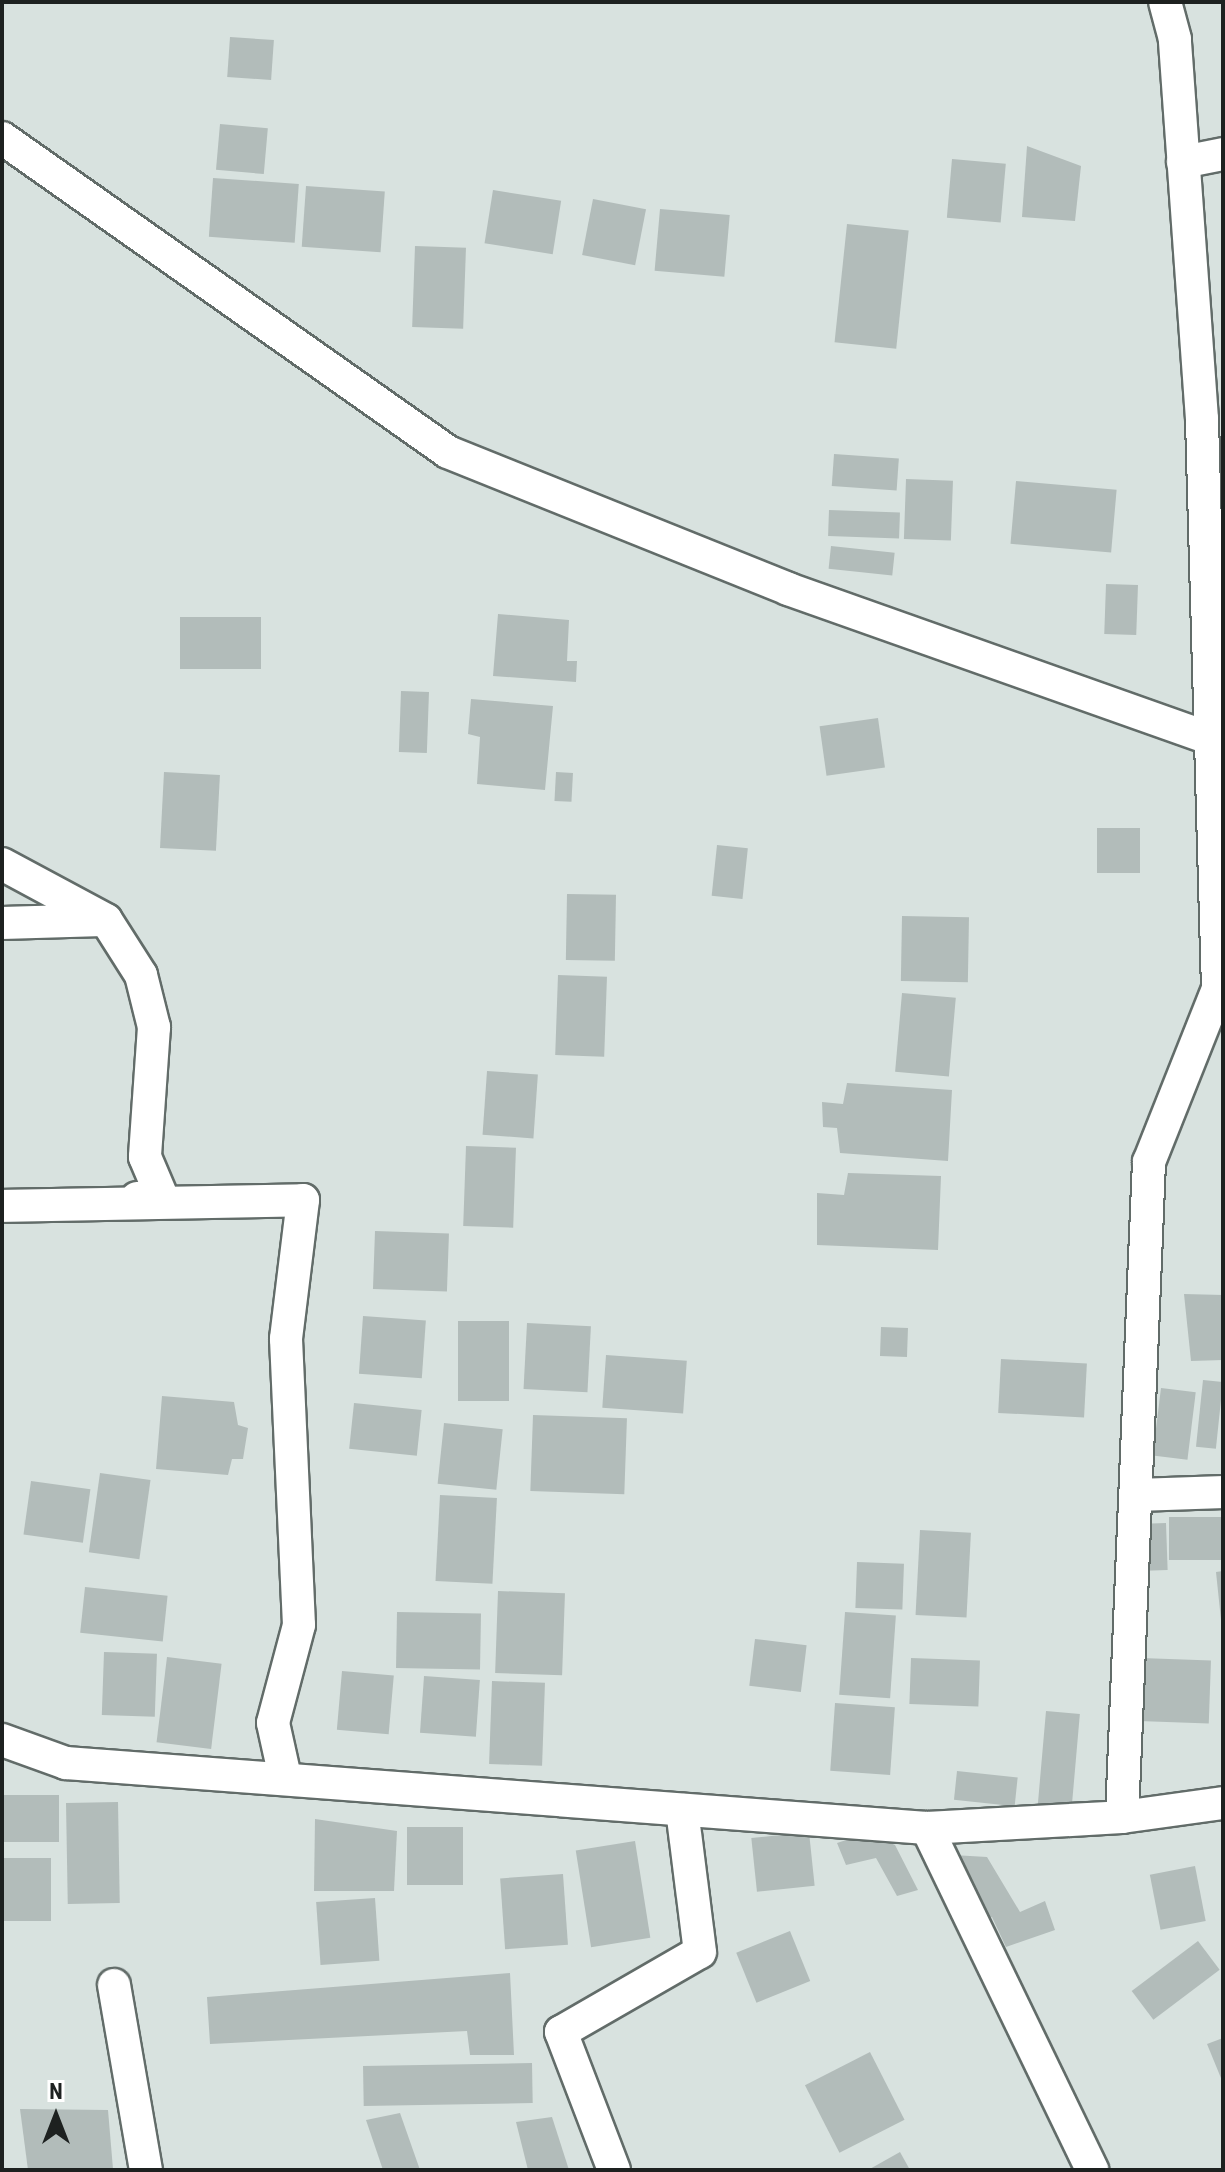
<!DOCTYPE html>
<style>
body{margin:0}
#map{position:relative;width:1225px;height:2172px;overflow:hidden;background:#d8e2df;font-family:"Roboto Condensed",sans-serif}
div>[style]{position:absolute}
.building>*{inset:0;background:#b2bcba;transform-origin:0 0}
.roads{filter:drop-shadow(2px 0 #626c69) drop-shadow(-2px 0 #626c69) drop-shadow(0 2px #626c69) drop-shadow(0 -2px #626c69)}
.minor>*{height:32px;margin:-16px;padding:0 16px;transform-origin:16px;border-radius:16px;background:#fff}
span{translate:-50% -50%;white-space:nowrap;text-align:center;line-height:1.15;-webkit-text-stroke:6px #fff;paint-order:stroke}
.frame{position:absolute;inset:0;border:4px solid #1d2120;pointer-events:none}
.north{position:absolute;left:16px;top:2076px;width:80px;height:80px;-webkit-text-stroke:6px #fff;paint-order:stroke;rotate:0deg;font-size:22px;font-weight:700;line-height:32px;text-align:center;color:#1d2120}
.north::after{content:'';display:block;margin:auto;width:28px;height:36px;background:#1d2120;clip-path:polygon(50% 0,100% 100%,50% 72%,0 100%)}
</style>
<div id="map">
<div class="building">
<i style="left:230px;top:37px;width:44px;height:40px;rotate:4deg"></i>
<i style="left:220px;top:124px;width:48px;height:46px;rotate:5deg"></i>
<i style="clip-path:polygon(1027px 146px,1081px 166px,1075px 221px,1022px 217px)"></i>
<i style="left:952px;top:159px;width:54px;height:59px;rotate:5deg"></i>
<i style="left:213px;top:178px;width:86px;height:59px;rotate:4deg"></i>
<i style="left:306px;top:186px;width:79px;height:61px;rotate:4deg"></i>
<i style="left:493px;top:190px;width:69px;height:54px;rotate:9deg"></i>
<i style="left:593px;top:199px;width:54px;height:57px;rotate:11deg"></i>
<i style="left:660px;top:209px;width:70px;height:62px;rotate:5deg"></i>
<i style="left:847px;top:224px;width:62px;height:119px;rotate:6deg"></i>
<i style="left:415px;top:246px;width:51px;height:81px;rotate:2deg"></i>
<i style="left:834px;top:454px;width:65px;height:32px;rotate:4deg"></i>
<i style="left:906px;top:479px;width:47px;height:60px;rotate:2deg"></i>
<i style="left:1016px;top:481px;width:101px;height:63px;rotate:5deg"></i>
<i style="left:829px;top:510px;width:71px;height:26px;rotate:2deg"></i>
<i style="left:831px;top:546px;width:64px;height:23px;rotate:6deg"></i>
<i style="left:1106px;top:584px;width:32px;height:50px;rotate:2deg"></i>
<i style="clip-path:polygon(498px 614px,569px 620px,567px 661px,577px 661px,576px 682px,493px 676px)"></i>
<i style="left:261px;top:617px;width:52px;height:81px;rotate:90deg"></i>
<i style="left:401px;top:691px;width:28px;height:61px;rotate:2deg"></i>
<i style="clip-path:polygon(471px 699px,553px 706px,545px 790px,477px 784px,480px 737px,468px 734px)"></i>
<i style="left:878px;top:718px;width:50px;height:59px;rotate:82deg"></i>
<i style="left:164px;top:772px;width:56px;height:76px;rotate:3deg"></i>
<i style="left:556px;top:772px;width:17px;height:29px;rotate:3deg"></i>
<i style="left:1097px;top:828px;width:43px;height:45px"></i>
<i style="left:717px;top:845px;width:31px;height:51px;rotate:6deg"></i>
<i style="left:567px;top:894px;width:49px;height:66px;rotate:1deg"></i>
<i style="left:902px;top:916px;width:67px;height:65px;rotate:1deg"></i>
<i style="left:558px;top:975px;width:49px;height:80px;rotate:2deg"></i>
<i style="left:902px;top:993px;width:54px;height:79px;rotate:5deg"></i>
<i style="left:487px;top:1071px;width:51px;height:64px;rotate:4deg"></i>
<i style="clip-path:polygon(847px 1083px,952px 1090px,948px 1161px,840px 1153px,837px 1128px,823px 1127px,822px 1102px,843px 1104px)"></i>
<i style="left:466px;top:1146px;width:50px;height:80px;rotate:2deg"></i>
<i style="clip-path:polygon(848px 1173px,941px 1176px,938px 1250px,817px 1245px,817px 1193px,844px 1195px)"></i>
<i style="left:375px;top:1231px;width:74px;height:58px;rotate:2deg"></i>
<i style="clip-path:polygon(1184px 1294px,1223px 1295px,1223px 1360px,1191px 1361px)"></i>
<i style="left:363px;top:1316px;width:63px;height:58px;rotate:4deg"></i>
<i style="left:458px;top:1321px;width:51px;height:80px"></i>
<i style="left:527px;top:1323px;width:64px;height:66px;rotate:3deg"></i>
<i style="left:881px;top:1327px;width:27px;height:29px;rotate:2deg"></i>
<i style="left:606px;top:1355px;width:81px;height:53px;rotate:4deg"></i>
<i style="left:1001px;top:1359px;width:86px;height:54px;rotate:3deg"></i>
<i style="left:1203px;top:1380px;width:20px;height:67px;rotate:6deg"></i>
<i style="left:1161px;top:1388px;width:35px;height:68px;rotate:7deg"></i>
<i style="clip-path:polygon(162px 1396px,234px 1402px,238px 1425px,248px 1428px,243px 1459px,232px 1459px,228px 1475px,156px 1469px)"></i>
<i style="left:354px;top:1403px;width:68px;height:46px;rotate:6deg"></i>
<i style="left:533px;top:1415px;width:94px;height:76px;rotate:2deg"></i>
<i style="left:444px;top:1423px;width:59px;height:61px;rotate:6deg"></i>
<i style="left:100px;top:1473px;width:51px;height:80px;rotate:8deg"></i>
<i style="left:31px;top:1481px;width:60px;height:54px;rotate:8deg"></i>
<i style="left:440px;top:1495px;width:57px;height:86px;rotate:3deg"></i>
<i style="left:1223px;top:1517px;width:43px;height:54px;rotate:90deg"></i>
<i style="left:1166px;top:1523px;width:47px;height:22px;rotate:88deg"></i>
<i style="left:920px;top:1530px;width:51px;height:85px;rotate:3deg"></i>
<i style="left:857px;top:1562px;width:47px;height:46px;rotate:2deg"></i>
<i style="clip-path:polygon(1223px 1571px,1223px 1620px,1221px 1620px,1216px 1572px)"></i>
<i style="left:85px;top:1587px;width:83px;height:46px;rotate:6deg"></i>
<i style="left:498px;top:1591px;width:67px;height:82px;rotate:2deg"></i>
<i style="left:397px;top:1612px;width:84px;height:56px;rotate:1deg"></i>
<i style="left:845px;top:1612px;width:51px;height:83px;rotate:4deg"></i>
<i style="left:755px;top:1639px;width:52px;height:47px;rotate:7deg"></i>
<i style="left:104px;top:1652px;width:53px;height:63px;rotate:2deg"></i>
<i style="left:167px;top:1657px;width:55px;height:86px;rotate:7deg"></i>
<i style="left:911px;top:1658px;width:69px;height:46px;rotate:2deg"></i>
<i style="left:1141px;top:1658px;width:70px;height:63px;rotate:2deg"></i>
<i style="left:342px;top:1671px;width:52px;height:59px;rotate:5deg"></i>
<i style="left:424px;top:1676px;width:56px;height:57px;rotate:4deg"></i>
<i style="left:492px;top:1681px;width:53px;height:83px;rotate:2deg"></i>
<i style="left:835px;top:1703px;width:60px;height:68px;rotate:4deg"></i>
<i style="left:1046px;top:1711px;width:34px;height:95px;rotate:5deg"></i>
<i style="left:957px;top:1771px;width:61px;height:29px;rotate:6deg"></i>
<i style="left:2px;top:1795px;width:57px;height:47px"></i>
<i style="left:118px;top:1802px;width:101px;height:52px;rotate:89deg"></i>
<i style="clip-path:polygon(315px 1819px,397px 1831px,394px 1891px,314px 1891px)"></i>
<i style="left:407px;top:1827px;width:56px;height:58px"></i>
<i style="left:809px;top:1832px;width:54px;height:58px;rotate:84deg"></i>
<i style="clip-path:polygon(868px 1833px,895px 1845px,918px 1890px,897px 1896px,876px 1858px,846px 1865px,837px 1843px)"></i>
<i style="left:635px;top:1841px;width:98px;height:60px;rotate:81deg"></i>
<i style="clip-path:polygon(953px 1855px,987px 1857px,1020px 1912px,1045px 1901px,1055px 1930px,1006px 1947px,992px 1917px,979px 1923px)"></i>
<i style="left:2px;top:1858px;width:49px;height:63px"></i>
<i style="left:1195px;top:1866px;width:56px;height:46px;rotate:79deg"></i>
<i style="left:563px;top:1874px;width:71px;height:63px;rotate:86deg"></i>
<i style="left:375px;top:1898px;width:63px;height:59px;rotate:86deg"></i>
<i style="left:790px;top:1931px;width:54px;height:58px;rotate:68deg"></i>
<i style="left:1198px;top:1941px;width:36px;height:83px;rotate:53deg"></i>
<i style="clip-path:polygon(510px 1973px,514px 2055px,470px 2055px,467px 2031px,210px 2044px,207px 1997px)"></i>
<i style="clip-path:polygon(1223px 2038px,1223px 2083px,1207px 2044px)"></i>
<i style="left:870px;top:2052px;width:76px;height:73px;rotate:63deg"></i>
<i style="left:532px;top:2063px;width:40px;height:169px;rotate:89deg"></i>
<i style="clip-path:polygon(20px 2109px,108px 2110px,113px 2169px,28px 2170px)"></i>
<i style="clip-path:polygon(400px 2113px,420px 2170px,383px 2170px,366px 2120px)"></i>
<i style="clip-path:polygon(552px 2117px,569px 2170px,528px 2170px,516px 2122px)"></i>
<i style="clip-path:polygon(900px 2152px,910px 2170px,868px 2170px)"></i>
</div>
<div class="roads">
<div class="minor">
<i style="left:2px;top:138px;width:545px;rotate:35.15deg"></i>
<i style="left:448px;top:452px;width:367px;rotate:21.9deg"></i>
<i style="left:788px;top:589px;width:449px;rotate:19.5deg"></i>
<i style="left:1183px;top:162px;width:41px;rotate:-11.3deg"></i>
<i style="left:2px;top:864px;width:118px;rotate:28.3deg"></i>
<i style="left:106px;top:920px;width:65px;rotate:57.5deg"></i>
<i style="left:141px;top:975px;width:54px;rotate:76deg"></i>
<i style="left:154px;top:1027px;width:130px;rotate:94deg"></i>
<i style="left:145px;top:1157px;width:43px;rotate:67deg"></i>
<i style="left:162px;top:1197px;width:25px;rotate:178deg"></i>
<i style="left:2px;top:923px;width:101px;rotate:-1.7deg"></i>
<i style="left:2px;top:1206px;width:301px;rotate:-1.1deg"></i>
<i style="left:303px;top:1200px;width:140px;rotate:97deg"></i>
<i style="left:286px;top:1339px;width:286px;rotate:87.4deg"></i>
<i style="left:299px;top:1625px;width:101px;rotate:104.9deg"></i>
<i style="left:273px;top:1723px;width:55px;rotate:77.5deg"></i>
<i style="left:1138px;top:1495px;width:85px;rotate:-2deg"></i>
<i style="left:2px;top:1740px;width:68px;rotate:19.8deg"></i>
<i style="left:66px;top:1763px;width:863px;rotate:4.32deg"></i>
<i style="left:927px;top:1828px;width:195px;rotate:-3.2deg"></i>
<i style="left:1122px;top:1817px;width:102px;rotate:-7.9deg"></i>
<i style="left:1122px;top:1817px;width:656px;rotate:-87.64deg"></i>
<i style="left:1149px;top:1162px;width:186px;rotate:-68.3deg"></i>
<i style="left:1218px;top:989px;width:570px;rotate:-91.61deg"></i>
<i style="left:1202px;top:419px;width:381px;rotate:-94.1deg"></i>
<i style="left:1175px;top:39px;width:38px;rotate:-105deg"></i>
<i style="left:927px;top:1828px;width:380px;rotate:64.2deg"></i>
<i style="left:114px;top:1985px;width:188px;rotate:80.2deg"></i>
<i style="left:614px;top:2170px;width:148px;rotate:-111deg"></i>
<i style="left:561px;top:2032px;width:160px;rotate:-29.9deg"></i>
<i style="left:700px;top:1952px;width:143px;rotate:-97.2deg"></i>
</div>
</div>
<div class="frame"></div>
<div class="north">N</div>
</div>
